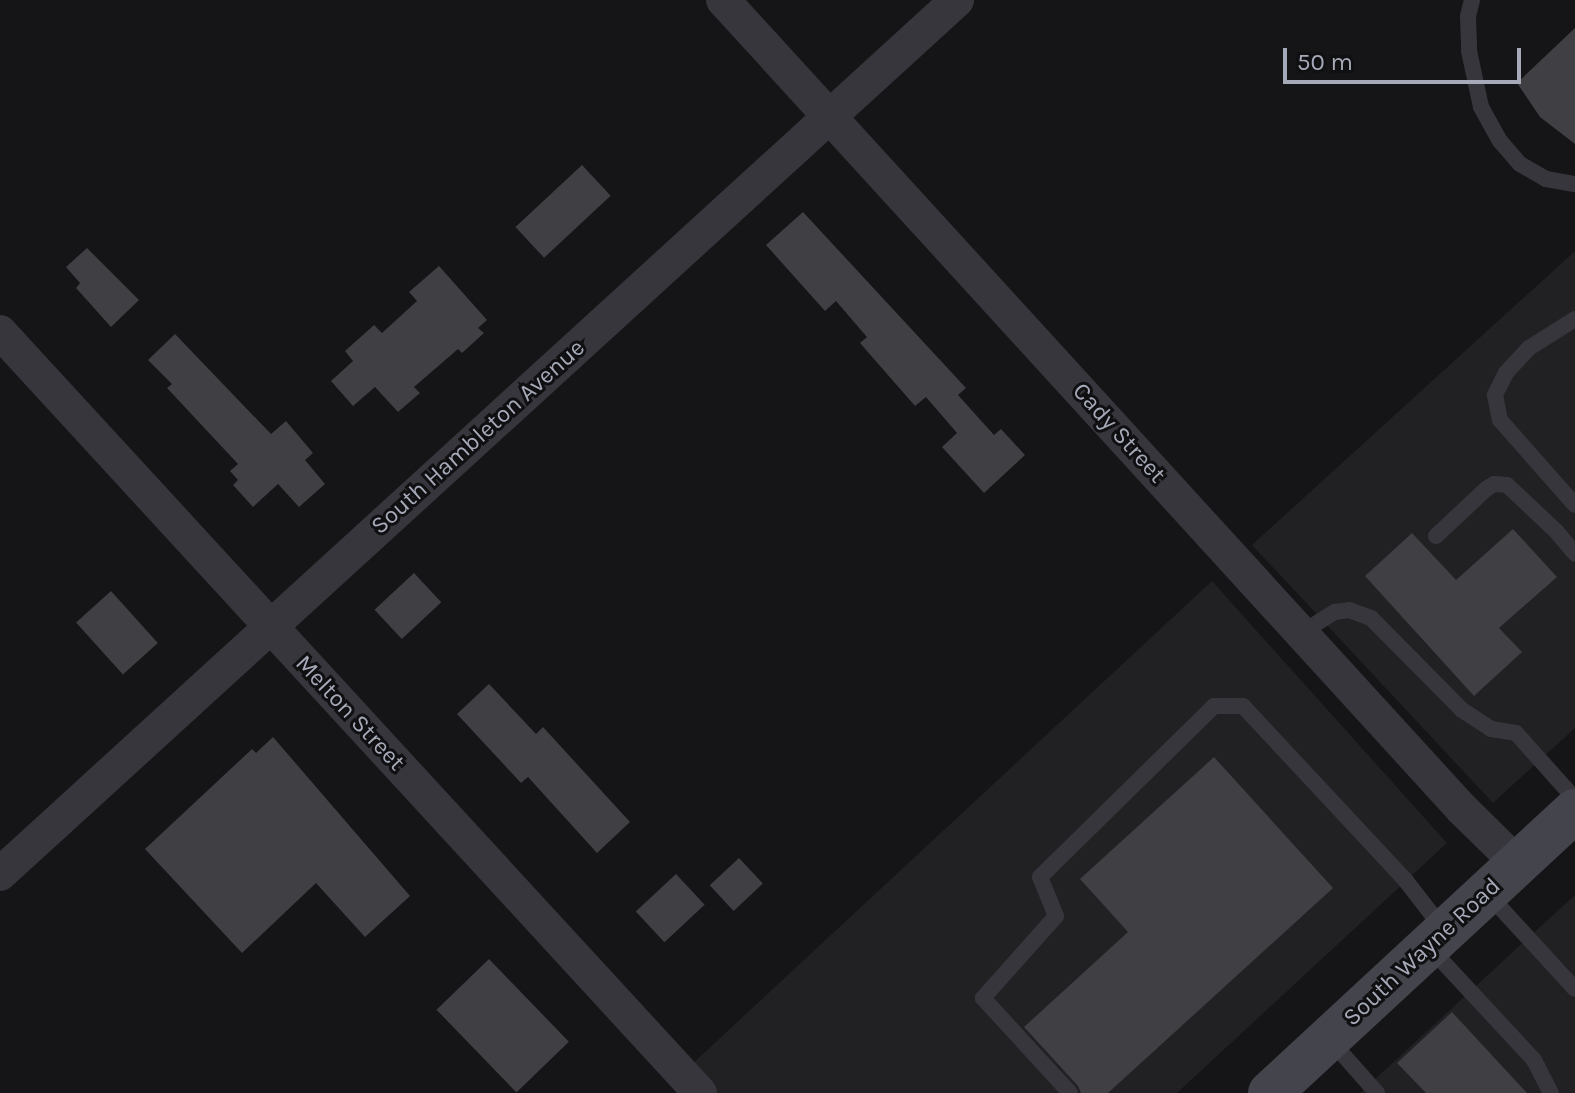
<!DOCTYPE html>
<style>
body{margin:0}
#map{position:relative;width:1575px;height:1093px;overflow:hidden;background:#151517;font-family:Karla,sans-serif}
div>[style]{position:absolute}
.built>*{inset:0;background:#212124}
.building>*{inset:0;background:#3f3f44;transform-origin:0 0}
.lane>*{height:16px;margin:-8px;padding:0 8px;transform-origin:8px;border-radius:8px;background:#36363c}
.street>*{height:34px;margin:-17px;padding:0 17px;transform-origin:17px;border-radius:17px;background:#36363c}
.secondary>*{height:44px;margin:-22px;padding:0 22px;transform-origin:22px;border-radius:22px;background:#44454c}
span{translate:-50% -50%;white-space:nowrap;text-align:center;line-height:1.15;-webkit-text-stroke:6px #101012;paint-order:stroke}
.street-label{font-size:24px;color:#a6aab8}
.scale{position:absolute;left:1283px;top:48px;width:238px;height:36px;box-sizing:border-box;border:4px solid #a6aab8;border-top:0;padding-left:10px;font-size:24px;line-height:28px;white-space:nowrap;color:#a6aab8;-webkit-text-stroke:6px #101012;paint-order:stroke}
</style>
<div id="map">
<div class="built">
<i style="clip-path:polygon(1575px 251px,1575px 728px,1493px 803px,1252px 545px)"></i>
<i style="clip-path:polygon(1212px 581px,1447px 843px,1177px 1093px,716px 1093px,690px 1066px)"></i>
<i style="clip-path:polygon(1575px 895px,1575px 1093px,1360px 1093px,1528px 938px)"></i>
</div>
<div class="building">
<i style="clip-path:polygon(1575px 28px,1575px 144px,1540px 117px,1517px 83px)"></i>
<i style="left:582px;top:165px;width:42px;height:91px;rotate:47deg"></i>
<i style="clip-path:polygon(803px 212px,966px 388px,958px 395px,994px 435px,1001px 429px,1025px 455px,984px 493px,942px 447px,957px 433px,926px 397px,915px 406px,860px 343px,867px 337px,836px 301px,825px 311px,766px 245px)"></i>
<i style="clip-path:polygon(87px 248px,139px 300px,111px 327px,76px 288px,80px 283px,66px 267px)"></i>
<i style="clip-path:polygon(439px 266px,487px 320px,478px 328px,484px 333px,462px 353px,458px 349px,414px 387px,420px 393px,398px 412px,375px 387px,353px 406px,331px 381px,353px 361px,345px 351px,374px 325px,382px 333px,417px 301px,409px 292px)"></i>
<i style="clip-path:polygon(175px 334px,271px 434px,286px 421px,313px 453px,305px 460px,325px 484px,299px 507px,278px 484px,253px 507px,233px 485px,238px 480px,230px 471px,238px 464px,167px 388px,172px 384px,148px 360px)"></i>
<i style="clip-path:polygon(1513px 529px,1557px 577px,1499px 628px,1522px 652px,1474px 696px,1365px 576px,1412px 533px,1456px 580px)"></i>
<i style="left:414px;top:573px;width:40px;height:54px;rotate:47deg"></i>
<i style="left:111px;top:591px;width:70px;height:47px;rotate:48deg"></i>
<i style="clip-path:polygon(489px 684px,536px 734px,543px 727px,630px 822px,597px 853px,528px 777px,521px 783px,457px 714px)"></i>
<i style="clip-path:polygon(273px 737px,410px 896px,365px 937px,316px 883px,242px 953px,145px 849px,252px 749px,256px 753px)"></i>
<i style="clip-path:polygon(1214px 757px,1333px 888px,1108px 1093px,1081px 1093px,1078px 1086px,1024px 1027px,1128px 932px,1080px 879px)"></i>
<i style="left:739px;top:858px;width:35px;height:40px;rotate:47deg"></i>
<i style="left:676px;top:874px;width:42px;height:55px;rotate:47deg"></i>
<i style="left:489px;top:959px;width:115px;height:73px;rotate:46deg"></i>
<i style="clip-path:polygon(1452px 1012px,1527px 1093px,1426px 1093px,1397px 1063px)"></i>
</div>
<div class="lane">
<i style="left:1472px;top:0;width:16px;rotate:104deg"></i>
<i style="left:1468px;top:16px;width:35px;rotate:88deg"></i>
<i style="left:1469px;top:51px;width:57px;rotate:77.9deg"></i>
<i style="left:1481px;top:107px;width:39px;rotate:61deg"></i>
<i style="left:1500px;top:141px;width:30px;rotate:49deg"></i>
<i style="left:1520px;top:164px;width:30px;rotate:30deg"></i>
<i style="left:1546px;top:179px;width:29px;rotate:10deg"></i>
<i style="left:1575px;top:319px;width:54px;rotate:147.8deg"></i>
<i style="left:1529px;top:348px;width:34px;rotate:133deg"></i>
<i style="left:1506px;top:373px;width:25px;rotate:117deg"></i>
<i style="left:1495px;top:395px;width:25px;rotate:79deg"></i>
<i style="left:1500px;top:420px;width:113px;rotate:48.6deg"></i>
<i style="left:1436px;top:536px;width:69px;rotate:-43.2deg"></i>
<i style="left:1486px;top:489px;width:9px;rotate:-32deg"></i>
<i style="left:1494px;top:484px;width:13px;rotate:4deg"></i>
<i style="left:1507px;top:485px;width:67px;rotate:43.2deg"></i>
<i style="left:1556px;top:531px;width:30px;rotate:50deg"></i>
<i style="left:1301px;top:633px;width:40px;rotate:-32deg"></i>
<i style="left:1335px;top:612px;width:14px;rotate:-8deg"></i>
<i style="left:1349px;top:610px;width:23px;rotate:20deg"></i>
<i style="left:1371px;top:618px;width:129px;rotate:45.3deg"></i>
<i style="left:1462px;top:710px;width:35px;rotate:33deg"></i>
<i style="left:1491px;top:729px;width:25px;rotate:9deg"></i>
<i style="left:1516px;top:733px;width:89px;rotate:48.2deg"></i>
<i style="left:1487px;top:893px;width:130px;rotate:47.5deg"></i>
<i style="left:1430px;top:948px;width:153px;rotate:47.1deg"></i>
<i style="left:1534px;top:1060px;width:37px;rotate:63deg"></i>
<i style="left:1330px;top:1040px;width:71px;rotate:48.4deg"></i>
<i style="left:1070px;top:1093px;width:129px;rotate:-132.5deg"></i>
<i style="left:983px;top:998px;width:110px;rotate:-48.3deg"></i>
<i style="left:1056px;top:916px;width:42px;rotate:-112.3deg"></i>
<i style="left:1040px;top:877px;width:244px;rotate:-44.5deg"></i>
<i style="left:1214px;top:706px;width:29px"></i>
<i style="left:1243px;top:706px;width:239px;rotate:47deg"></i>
<i style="left:1406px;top:881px;width:62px;rotate:52.2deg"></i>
</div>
<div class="street">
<i style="left:723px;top:0;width:1096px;rotate:47.59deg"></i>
<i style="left:1462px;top:809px;width:78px;rotate:44.5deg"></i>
<i style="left:0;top:332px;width:1034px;rotate:47.39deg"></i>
<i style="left:0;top:874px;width:1296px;rotate:-42.4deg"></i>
</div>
<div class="secondary">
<i style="left:1270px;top:1093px;width:415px;rotate:-42.8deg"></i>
</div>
<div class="street-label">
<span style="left:1119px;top:433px;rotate:48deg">Cady Street</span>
<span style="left:478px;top:437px;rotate:-42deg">South Hambleton Avenue</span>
<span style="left:350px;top:713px;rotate:47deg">Melton Street</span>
<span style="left:1422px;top:952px;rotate:-43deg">South Wayne Road</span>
</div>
<div class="scale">50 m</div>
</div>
